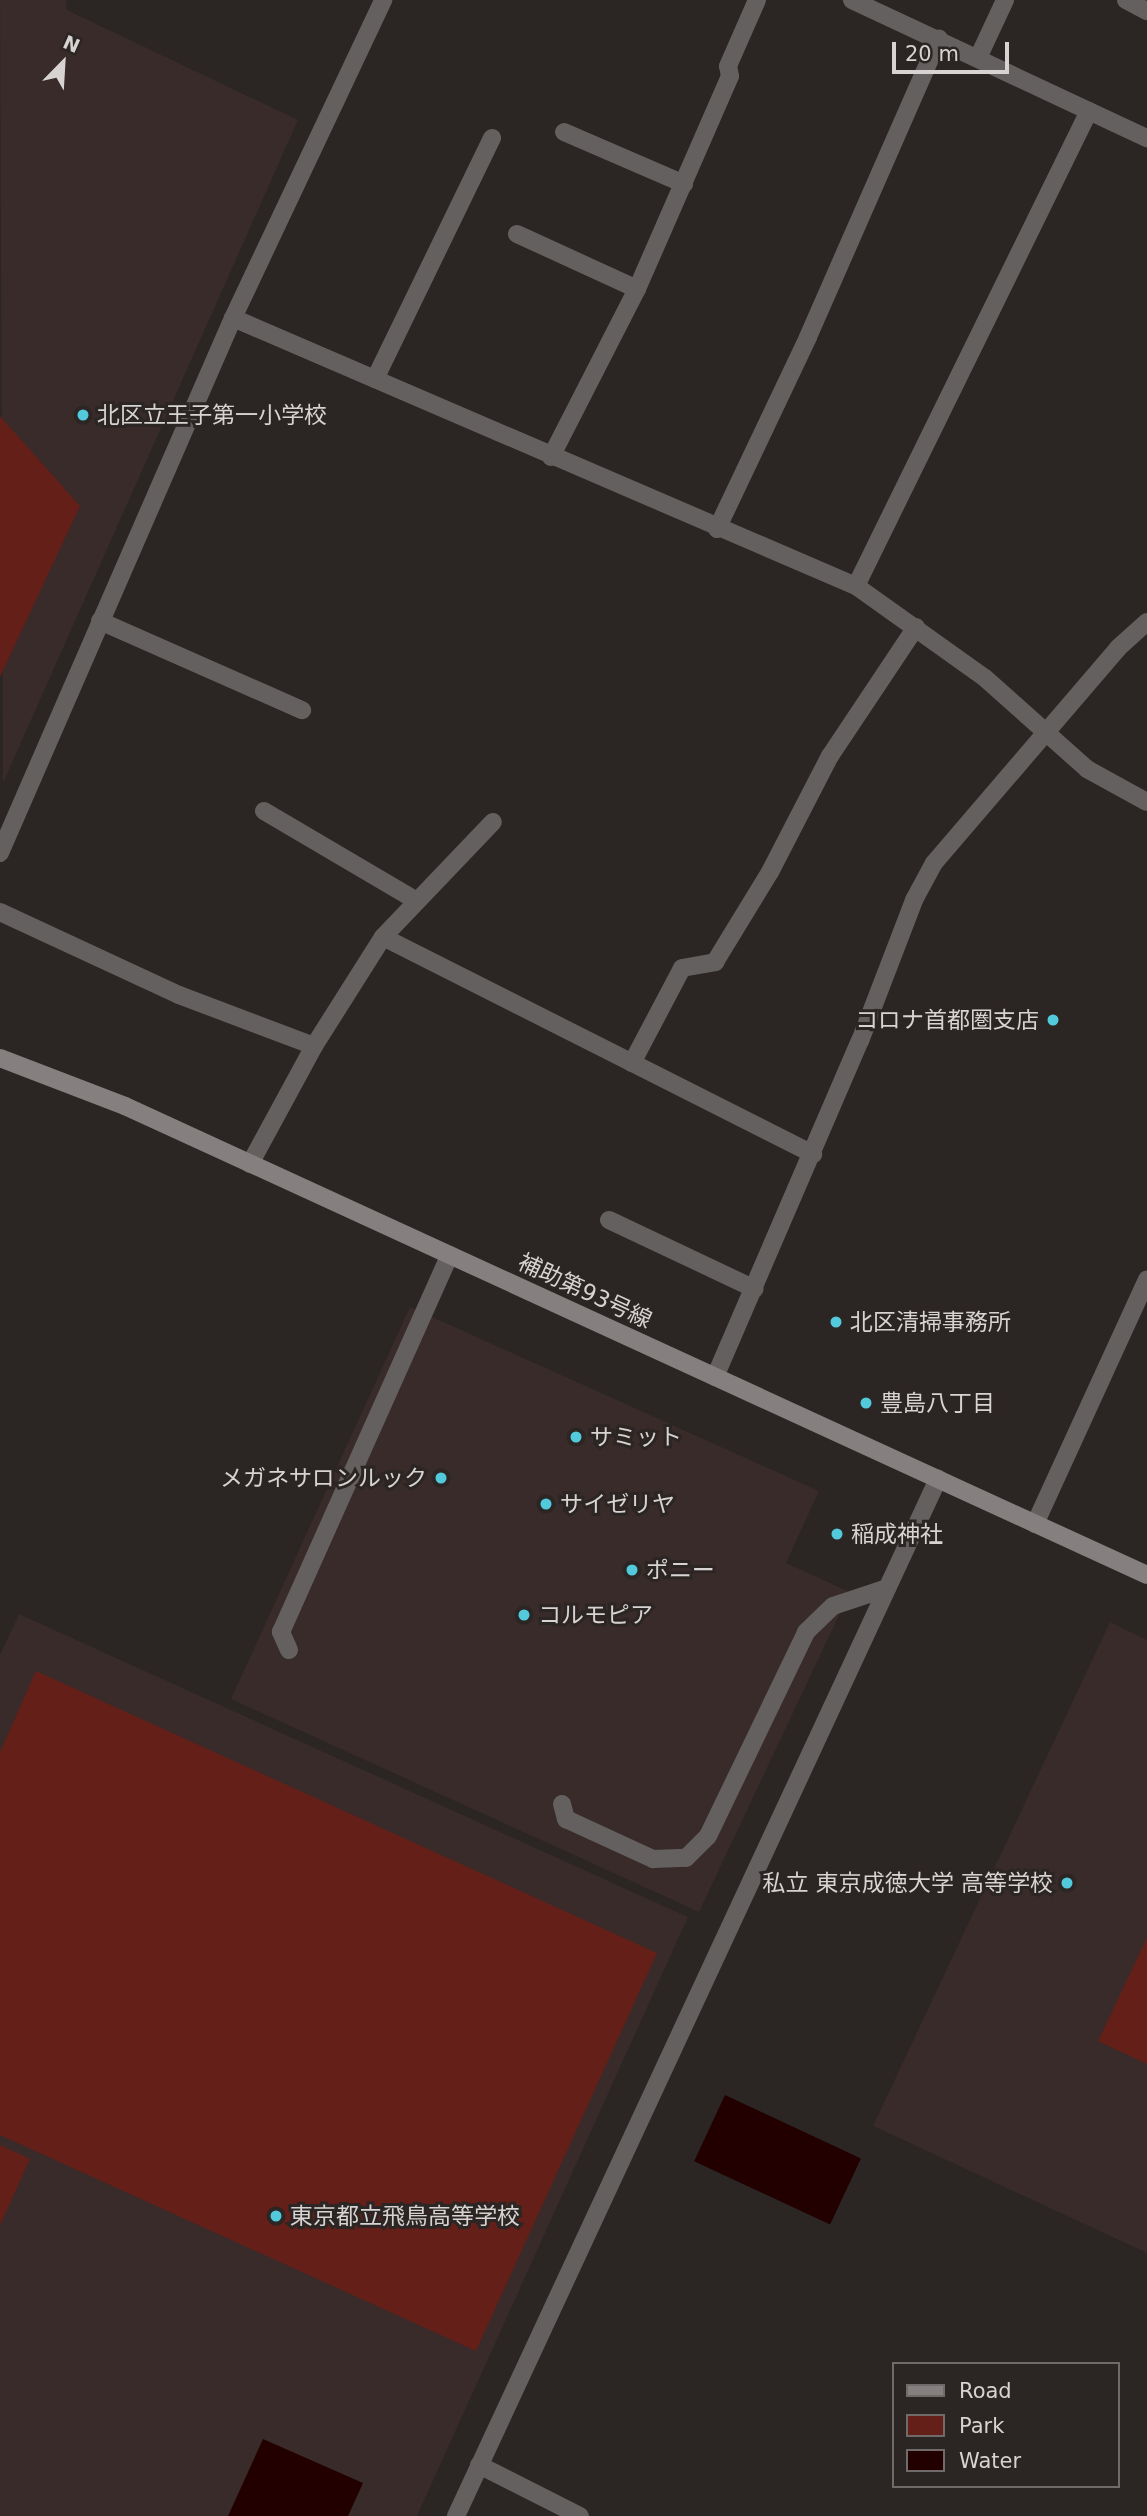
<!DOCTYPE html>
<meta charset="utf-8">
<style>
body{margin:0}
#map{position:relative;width:1147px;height:2516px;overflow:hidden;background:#2b2524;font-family:"DejaVu Sans","Noto Sans JP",sans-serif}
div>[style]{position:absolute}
.built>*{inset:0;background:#382b29}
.green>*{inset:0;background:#641f19}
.water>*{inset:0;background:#230000;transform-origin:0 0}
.lane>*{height:18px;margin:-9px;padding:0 9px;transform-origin:9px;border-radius:9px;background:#63605f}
.street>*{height:18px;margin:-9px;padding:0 9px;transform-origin:9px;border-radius:9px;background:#63605f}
.secondary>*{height:18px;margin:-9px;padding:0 9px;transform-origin:9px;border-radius:9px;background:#857f7f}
.dots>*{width:19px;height:19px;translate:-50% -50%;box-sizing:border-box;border:4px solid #2b2524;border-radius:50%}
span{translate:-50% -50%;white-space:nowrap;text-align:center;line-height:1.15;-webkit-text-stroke:6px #2b2524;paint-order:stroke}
.poi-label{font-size:23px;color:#d7d3d2}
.left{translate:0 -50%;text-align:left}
.right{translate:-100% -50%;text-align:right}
.street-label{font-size:23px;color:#d7d3d2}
.legend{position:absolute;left:892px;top:2362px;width:228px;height:126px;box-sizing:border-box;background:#2b2524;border:2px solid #706b6a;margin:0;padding:9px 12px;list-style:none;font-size:21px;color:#d7d3d2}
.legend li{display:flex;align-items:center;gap:14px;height:35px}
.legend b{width:35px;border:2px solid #706b6a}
.north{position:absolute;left:28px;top:28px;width:70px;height:70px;-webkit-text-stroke:5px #2b2524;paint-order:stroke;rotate:24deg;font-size:19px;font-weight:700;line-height:28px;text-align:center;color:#d7d3d2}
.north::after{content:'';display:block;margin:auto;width:24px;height:32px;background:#d7d3d2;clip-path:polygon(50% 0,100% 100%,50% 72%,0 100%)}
.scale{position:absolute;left:892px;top:42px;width:117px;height:32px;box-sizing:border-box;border:4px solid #d7d3d2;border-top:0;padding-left:9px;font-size:21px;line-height:24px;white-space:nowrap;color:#d7d3d2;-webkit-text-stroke:5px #2b2524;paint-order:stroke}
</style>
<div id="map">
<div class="built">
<i style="clip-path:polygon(0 0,66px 0,67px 10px,298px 120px,3px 783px)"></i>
<i style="clip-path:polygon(410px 1307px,819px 1491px,786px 1563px,850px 1592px,699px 1912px,231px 1699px)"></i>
<i style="clip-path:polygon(19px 1614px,688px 1917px,417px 2516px,0 2516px,0 1655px)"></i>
<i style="clip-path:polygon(1110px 1622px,1147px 1640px,1147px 2253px,873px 2126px)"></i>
</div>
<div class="green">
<i style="clip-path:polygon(0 416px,80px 506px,0 677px)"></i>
<i style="clip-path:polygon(36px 1671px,657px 1953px,476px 2351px,0 2135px,0 1752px)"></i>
<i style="clip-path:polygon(1147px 1938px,1147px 2064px,1098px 2041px)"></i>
<i style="clip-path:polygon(0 2145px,30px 2159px,0 2225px)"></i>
</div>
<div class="water">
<i style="left:725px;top:2095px;width:150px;height:73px;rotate:25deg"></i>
<i style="clip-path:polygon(263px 2439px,363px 2483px,348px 2516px,228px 2516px)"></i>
</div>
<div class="lane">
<i style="left:1126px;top:0;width:24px;rotate:28deg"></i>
<i style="left:978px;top:58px;width:64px;rotate:-65deg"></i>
<i style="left:564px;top:132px;width:131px;rotate:23.4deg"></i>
<i style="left:517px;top:234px;width:132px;rotate:24.6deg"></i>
<i style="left:375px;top:379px;width:268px;rotate:-64.1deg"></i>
<i style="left:551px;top:457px;width:189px;rotate:-62.9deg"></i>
<i style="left:637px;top:289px;width:232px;rotate:-66.4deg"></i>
<i style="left:730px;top:76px;width:10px;rotate:-101deg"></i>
<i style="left:728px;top:66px;width:72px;rotate:-66.3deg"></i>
<i style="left:717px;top:529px;width:212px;rotate:-64.6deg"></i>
<i style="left:808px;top:337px;width:326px;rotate:-66.3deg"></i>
<i style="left:856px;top:586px;width:529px;rotate:-63.87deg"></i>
<i style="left:100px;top:621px;width:221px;rotate:23.8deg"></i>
<i style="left:264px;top:811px;width:175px;rotate:30.5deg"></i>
<i style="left:0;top:912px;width:197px;rotate:24.9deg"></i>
<i style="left:179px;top:995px;width:144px;rotate:20.7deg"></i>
<i style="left:383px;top:937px;width:482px;rotate:26.8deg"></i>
<i style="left:632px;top:1063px;width:107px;rotate:-62.2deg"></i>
<i style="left:682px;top:968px;width:34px;rotate:-10deg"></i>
<i style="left:715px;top:962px;width:105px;rotate:-58.6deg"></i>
<i style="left:770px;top:872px;width:131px;rotate:-62.7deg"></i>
<i style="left:830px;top:756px;width:155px;rotate:-56.3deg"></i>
<i style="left:250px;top:1164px;width:134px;rotate:-61.5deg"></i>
<i style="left:314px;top:1046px;width:129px;rotate:-57.7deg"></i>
<i style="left:383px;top:937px;width:159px;rotate:-46.3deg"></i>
<i style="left:609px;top:1220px;width:161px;rotate:25.3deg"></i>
<i style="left:289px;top:1650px;width:20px;rotate:-114deg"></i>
<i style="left:281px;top:1632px;width:413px;rotate:-65.9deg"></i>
<i style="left:562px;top:1804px;width:16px;rotate:75deg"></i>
<i style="left:566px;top:1819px;width:96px;rotate:24.7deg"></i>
<i style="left:653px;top:1859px;width:33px;rotate:-2deg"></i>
<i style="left:686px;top:1858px;width:31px;rotate:-45deg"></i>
<i style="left:708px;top:1836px;width:226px;rotate:-64.3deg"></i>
<i style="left:806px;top:1632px;width:37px;rotate:-44deg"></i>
<i style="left:833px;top:1606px;width:57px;rotate:-18.4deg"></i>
</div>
<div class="street">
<i style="left:852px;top:0;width:326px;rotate:25.1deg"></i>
<i style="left:233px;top:318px;width:678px;rotate:23.28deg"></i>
<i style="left:856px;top:586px;width:158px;rotate:35.5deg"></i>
<i style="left:985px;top:678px;width:137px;rotate:41.7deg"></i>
<i style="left:1087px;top:769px;width:68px;rotate:28.8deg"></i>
<i style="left:0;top:853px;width:584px;rotate:-66.47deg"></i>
<i style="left:233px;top:318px;width:352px;rotate:-64.7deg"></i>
<i style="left:715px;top:1377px;width:366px;rotate:-66.7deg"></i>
<i style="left:860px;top:1041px;width:151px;rotate:-69deg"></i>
<i style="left:914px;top:900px;width:42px;rotate:-61.6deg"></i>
<i style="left:934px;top:863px;width:283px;rotate:-49.4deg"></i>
<i style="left:1118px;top:648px;width:39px;rotate:-42deg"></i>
<i style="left:1035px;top:1524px;width:269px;rotate:-65.4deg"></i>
<i style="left:479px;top:2465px;width:113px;rotate:26.8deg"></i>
<i style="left:456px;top:2516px;width:1144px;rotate:-65.07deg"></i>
</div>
<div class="secondary">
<i style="left:0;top:1058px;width:134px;rotate:21deg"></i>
<i style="left:125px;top:1106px;width:1124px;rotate:24.65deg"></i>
</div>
<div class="dots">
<i style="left:83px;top:415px;background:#53cadc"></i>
<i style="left:1053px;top:1020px;background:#53cadc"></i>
<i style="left:836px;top:1322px;background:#53cadc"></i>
<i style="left:866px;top:1403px;background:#53cadc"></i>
<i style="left:576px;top:1437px;background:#53cadc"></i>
<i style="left:441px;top:1478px;background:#53cadc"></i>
<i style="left:546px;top:1504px;background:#53cadc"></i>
<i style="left:837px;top:1534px;background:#53cadc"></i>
<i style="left:632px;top:1570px;background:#53cadc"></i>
<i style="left:524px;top:1615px;background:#53cadc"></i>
<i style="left:1067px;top:1883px;background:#53cadc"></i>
<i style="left:276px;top:2216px;background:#53cadc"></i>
</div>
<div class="poi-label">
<span class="left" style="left:97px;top:415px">北区立王子第一小学校</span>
<span class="right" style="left:1039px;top:1020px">コロナ首都圏支店</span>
<span class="left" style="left:850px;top:1322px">北区清掃事務所</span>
<span class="left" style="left:880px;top:1403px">豊島八丁目</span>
<span class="left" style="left:590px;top:1437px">サミット</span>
<span class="right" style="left:427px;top:1478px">メガネサロンルック</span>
<span class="left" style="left:560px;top:1504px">サイゼリヤ</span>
<span class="left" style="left:851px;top:1534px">稲成神社</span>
<span class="left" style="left:646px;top:1570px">ポニー</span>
<span class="left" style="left:538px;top:1615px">コルモピア</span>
<span class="right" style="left:1053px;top:1883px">私立 東京成徳大学 高等学校</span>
<span class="left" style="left:290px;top:2216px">東京都立飛鳥高等学校</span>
</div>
<div class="street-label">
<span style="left:585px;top:1291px;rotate:25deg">補助第93号線</span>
</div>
<ul class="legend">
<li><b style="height:9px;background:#857f7f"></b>Road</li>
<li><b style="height:19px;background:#641f19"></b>Park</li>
<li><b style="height:19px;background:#230000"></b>Water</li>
</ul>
<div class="north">N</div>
<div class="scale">20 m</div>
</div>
